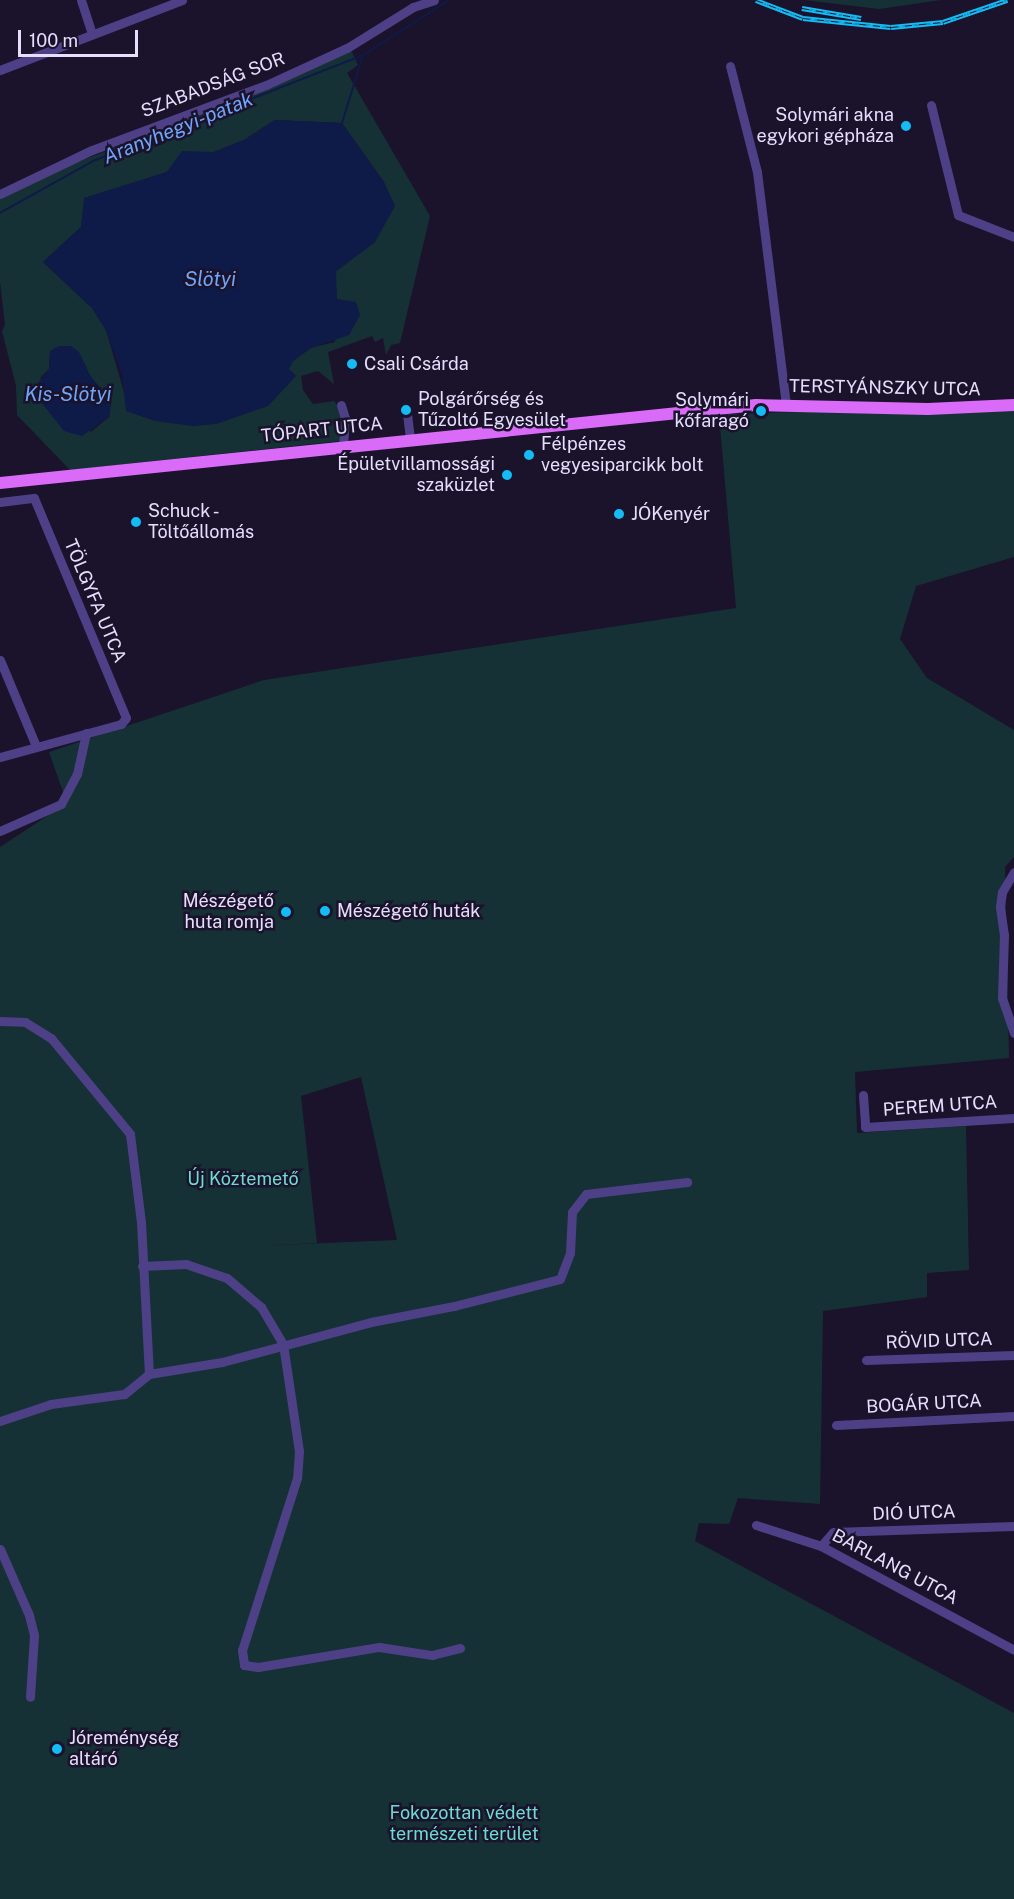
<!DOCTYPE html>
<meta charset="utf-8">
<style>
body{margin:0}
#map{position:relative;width:1014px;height:1899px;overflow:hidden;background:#1a132b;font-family:"Public Sans",sans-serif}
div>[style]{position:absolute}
.green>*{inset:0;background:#163135}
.water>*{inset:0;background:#0e1a48}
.stream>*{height:2px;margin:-1px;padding:0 1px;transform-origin:1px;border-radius:1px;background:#0e1a48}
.minor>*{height:9px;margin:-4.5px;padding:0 4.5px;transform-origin:4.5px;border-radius:4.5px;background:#4e4087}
.major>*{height:12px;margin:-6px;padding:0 6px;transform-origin:6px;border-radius:6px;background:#d96bf8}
.rail>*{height:4.5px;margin-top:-2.25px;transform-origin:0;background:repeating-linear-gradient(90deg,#1a132b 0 7px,#14bbf4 0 14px);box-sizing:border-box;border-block:2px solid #14bbf4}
.dots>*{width:16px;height:16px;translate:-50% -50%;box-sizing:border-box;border:3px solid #1a132b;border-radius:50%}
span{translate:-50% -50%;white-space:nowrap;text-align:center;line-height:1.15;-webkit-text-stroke:5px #1a132b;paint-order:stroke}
.street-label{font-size:18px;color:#e6defd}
.poi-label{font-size:18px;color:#e6defd}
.right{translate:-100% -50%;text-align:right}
.left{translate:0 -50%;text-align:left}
.park-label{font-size:18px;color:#6cdcd1}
.water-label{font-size:20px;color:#71a5f8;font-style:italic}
.scale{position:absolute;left:18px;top:30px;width:120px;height:27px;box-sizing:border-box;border:3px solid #e6defd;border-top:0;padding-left:8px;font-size:18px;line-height:21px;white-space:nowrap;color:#e6defd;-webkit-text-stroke:4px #1a132b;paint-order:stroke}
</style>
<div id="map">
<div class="green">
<i style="clip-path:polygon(804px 0,941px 0,879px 9px)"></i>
<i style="clip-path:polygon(evenodd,351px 50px,358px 65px,347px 73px,430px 216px,400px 343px,391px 345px,386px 355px,383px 338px,375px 342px,372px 336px,328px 352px,334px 384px,318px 371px,301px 376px,303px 390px,313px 404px,334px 401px,346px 415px,332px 422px,341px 434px,340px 441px,70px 470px,17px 415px,16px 386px,2px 331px,5px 325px,0 281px,0 198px,52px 172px,271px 88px,351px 50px,275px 120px,342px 123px,384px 182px,375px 242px,336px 271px,335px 342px,310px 348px,293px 361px,288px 369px,296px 376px,126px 399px,106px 330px,92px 308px,43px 262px,81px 227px,85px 198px,167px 172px,182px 152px,214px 152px,244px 140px,275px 120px,351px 50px,50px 351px,91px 377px,111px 401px,109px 417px,91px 432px,40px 378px,49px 369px,50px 351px)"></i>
<i style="clip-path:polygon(evenodd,1014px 405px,1014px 557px,916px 586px,900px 639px,927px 678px,1014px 730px,1014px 857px,1005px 867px,1009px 1058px,855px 1072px,857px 1133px,966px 1126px,969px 1270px,927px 1273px,927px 1297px,823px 1311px,820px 1504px,738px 1498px,729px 1524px,699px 1523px,695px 1541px,1014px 1713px,1014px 1899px,0 1899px,0 847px,67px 803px,49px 752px,264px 680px,736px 608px,720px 426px,729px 414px,1014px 405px,361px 1077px,397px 1240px,255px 1246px,317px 1243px,301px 1096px,361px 1077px)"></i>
</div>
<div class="water">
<i style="clip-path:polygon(275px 120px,342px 123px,384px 182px,395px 206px,375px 242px,336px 271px,337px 299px,356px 302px,360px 315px,349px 335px,311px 348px,293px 361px,289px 369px,296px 376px,268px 406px,216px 424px,193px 426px,155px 421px,126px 411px,122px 375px,106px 330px,92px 308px,43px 262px,81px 227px,84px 198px,167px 172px,182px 151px,214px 152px,244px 140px)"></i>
<i style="clip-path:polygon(59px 346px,71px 346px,79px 352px,91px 377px,111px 401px,109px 417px,82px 436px,64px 431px,37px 397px,35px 387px,49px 369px,50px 351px)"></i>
</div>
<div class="stream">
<i style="left:342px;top:123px;width:71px;rotate:-72.8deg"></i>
<i style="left:0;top:213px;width:107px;rotate:-29.2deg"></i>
<i style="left:93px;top:161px;width:290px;rotate:-21.4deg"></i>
<i style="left:363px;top:55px;width:102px;rotate:-32.6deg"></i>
</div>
<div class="minor">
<i style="left:81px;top:0;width:35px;rotate:72deg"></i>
<i style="left:730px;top:66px;width:109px;rotate:75.7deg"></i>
<i style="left:757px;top:172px;width:235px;rotate:82.9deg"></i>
<i style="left:0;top:70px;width:195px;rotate:-21deg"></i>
<i style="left:931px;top:105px;width:113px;rotate:76.2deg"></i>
<i style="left:958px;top:215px;width:60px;rotate:21.4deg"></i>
<i style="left:0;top:194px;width:102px;rotate:-25.6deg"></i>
<i style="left:92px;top:150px;width:186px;rotate:-20.5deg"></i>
<i style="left:266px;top:85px;width:89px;rotate:-24.6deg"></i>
<i style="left:347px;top:48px;width:78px;rotate:-31.8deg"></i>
<i style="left:413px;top:7px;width:22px;rotate:-18deg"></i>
<i style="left:341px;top:405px;width:14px;rotate:73deg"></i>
<i style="left:345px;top:418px;width:28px;rotate:94deg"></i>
<i style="left:407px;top:414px;width:25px;rotate:83deg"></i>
<i style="left:0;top:502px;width:34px;rotate:-7deg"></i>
<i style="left:34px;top:498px;width:238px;rotate:67.3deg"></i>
<i style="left:126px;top:718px;width:8px;rotate:130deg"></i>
<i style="left:121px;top:724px;width:125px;rotate:164.7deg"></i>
<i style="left:0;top:660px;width:93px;rotate:67.3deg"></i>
<i style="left:0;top:831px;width:67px;rotate:-23.9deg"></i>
<i style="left:61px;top:804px;width:34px;rotate:-62deg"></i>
<i style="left:77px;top:774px;width:42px;rotate:-77.6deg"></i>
<i style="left:1014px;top:872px;width:23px;rotate:121deg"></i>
<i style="left:1002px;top:892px;width:15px;rotate:98deg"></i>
<i style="left:1000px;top:907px;width:28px;rotate:82deg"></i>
<i style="left:1004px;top:935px;width:63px;rotate:91.8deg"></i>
<i style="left:1002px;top:998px;width:37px;rotate:71deg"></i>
<i style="left:0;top:1021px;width:25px;rotate:2deg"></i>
<i style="left:25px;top:1022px;width:31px;rotate:32deg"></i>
<i style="left:51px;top:1038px;width:124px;rotate:50.5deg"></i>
<i style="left:130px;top:1134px;width:89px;rotate:82.9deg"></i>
<i style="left:141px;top:1222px;width:152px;rotate:87deg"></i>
<i style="left:149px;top:1374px;width:32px;rotate:141deg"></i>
<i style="left:124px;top:1394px;width:74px;rotate:172.2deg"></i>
<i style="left:51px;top:1404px;width:54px;rotate:161.6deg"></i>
<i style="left:863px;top:1095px;width:32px;rotate:86deg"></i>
<i style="left:865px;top:1127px;width:149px;rotate:-3.5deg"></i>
<i style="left:142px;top:1266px;width:44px;rotate:-2.6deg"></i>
<i style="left:186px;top:1264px;width:43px;rotate:18.9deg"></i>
<i style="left:227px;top:1278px;width:45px;rotate:40.5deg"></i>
<i style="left:261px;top:1307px;width:43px;rotate:59.3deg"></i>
<i style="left:283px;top:1344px;width:108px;rotate:81.5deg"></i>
<i style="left:299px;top:1451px;width:27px;rotate:94deg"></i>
<i style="left:297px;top:1478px;width:181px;rotate:107.7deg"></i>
<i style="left:242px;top:1650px;width:15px;rotate:82deg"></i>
<i style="left:244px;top:1665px;width:14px;rotate:8deg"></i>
<i style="left:258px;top:1667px;width:123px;rotate:-9.4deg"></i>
<i style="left:379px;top:1647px;width:54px;rotate:8.6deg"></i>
<i style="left:432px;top:1655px;width:29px;rotate:-14deg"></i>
<i style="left:866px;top:1360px;width:148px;rotate:-1.9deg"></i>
<i style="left:149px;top:1374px;width:74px;rotate:-9.3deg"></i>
<i style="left:222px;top:1362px;width:154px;rotate:-15deg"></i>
<i style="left:371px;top:1322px;width:85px;rotate:-10.9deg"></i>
<i style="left:454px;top:1306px;width:109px;rotate:-14.3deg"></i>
<i style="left:560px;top:1279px;width:28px;rotate:-69deg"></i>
<i style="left:570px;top:1253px;width:41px;rotate:-87.2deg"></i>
<i style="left:572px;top:1212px;width:23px;rotate:-52deg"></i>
<i style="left:586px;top:1194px;width:102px;rotate:-6.8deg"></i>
<i style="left:836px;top:1425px;width:178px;rotate:-2.9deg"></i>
<i style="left:756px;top:1525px;width:68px;rotate:17.9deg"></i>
<i style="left:821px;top:1546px;width:219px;rotate:28.3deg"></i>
<i style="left:821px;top:1546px;width:18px;rotate:-49deg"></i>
<i style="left:833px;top:1532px;width:181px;rotate:-1.9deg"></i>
<i style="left:0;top:1549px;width:72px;rotate:66.3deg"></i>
<i style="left:29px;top:1615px;width:21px;rotate:76deg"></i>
<i style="left:34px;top:1635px;width:62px;rotate:93.7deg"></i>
</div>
<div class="major">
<i style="left:0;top:483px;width:760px;rotate:-5.89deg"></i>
<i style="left:756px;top:405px;width:172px;rotate:1.3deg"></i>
<i style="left:928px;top:409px;width:86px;rotate:-2.7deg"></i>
</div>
<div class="rail">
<i style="left:756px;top:0;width:50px;rotate:21deg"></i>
<i style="left:803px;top:18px;width:88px;rotate:5.8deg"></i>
<i style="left:891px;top:27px;width:52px;rotate:-5.5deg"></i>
<i style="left:943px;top:22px;width:68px;rotate:-19deg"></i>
<i style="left:802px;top:8px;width:60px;rotate:9.6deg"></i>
</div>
<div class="dots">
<i style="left:906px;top:126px;background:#14bbf4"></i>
<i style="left:352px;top:364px;background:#14bbf4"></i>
<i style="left:406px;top:410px;background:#14bbf4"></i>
<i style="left:761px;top:411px;background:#14bbf4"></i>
<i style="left:529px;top:455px;background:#14bbf4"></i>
<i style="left:507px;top:475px;background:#14bbf4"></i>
<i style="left:619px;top:514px;background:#14bbf4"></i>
<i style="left:136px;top:522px;background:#14bbf4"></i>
<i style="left:325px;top:911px;background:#14bbf4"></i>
<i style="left:286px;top:912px;background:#14bbf4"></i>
<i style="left:57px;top:1749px;background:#14bbf4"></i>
</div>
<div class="street-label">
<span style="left:213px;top:85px;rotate:-21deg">SZABADSÁG SOR</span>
<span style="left:885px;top:388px;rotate:1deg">TERSTYÁNSZKY UTCA</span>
<span style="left:322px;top:430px;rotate:-6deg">TÓPART UTCA</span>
<span style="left:95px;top:601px;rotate:67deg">TÖLGYFA UTCA</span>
<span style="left:940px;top:1106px;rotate:-4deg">PEREM UTCA</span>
<span style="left:939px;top:1341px;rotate:-2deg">RÖVID UTCA</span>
<span style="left:924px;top:1404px;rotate:-3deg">BOGÁR UTCA</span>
<span style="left:914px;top:1513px;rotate:-2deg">DIÓ UTCA</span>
<span style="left:895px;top:1567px;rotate:28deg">BARLANG UTCA</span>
</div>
<div class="poi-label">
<span class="right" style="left:894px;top:126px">Solymári akna<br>egykori gépháza</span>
<span class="left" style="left:364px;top:364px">Csali Csárda</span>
<span class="left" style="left:418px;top:410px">Polgárőrség és<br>Tűzoltó Egyesület</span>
<span class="right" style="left:749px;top:411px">Solymári<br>kőfaragó</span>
<span class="left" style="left:541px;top:455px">Félpénzes<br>vegyesiparcikk bolt</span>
<span class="right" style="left:495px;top:475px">Épületvillamossági<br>szaküzlet</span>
<span class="left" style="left:148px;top:522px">Schuck -<br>Töltőállomás</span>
<span class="left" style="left:631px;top:514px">JÓKenyér</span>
<span class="right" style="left:274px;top:912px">Mészégető<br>huta romja</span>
<span class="left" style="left:337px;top:911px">Mészégető huták</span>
<span class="left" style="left:69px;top:1749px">Jóreménység<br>altáró</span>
</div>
<div class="park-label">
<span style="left:243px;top:1179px">Új Köztemető</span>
<span style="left:464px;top:1824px">Fokozottan védett<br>természeti terület</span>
</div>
<div class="water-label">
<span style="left:178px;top:128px;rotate:-22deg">Aranyhegyi-patak</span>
<span style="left:210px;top:279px">Slötyi</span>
<span style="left:68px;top:394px">Kis-Slötyi</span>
</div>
<div class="scale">100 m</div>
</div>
